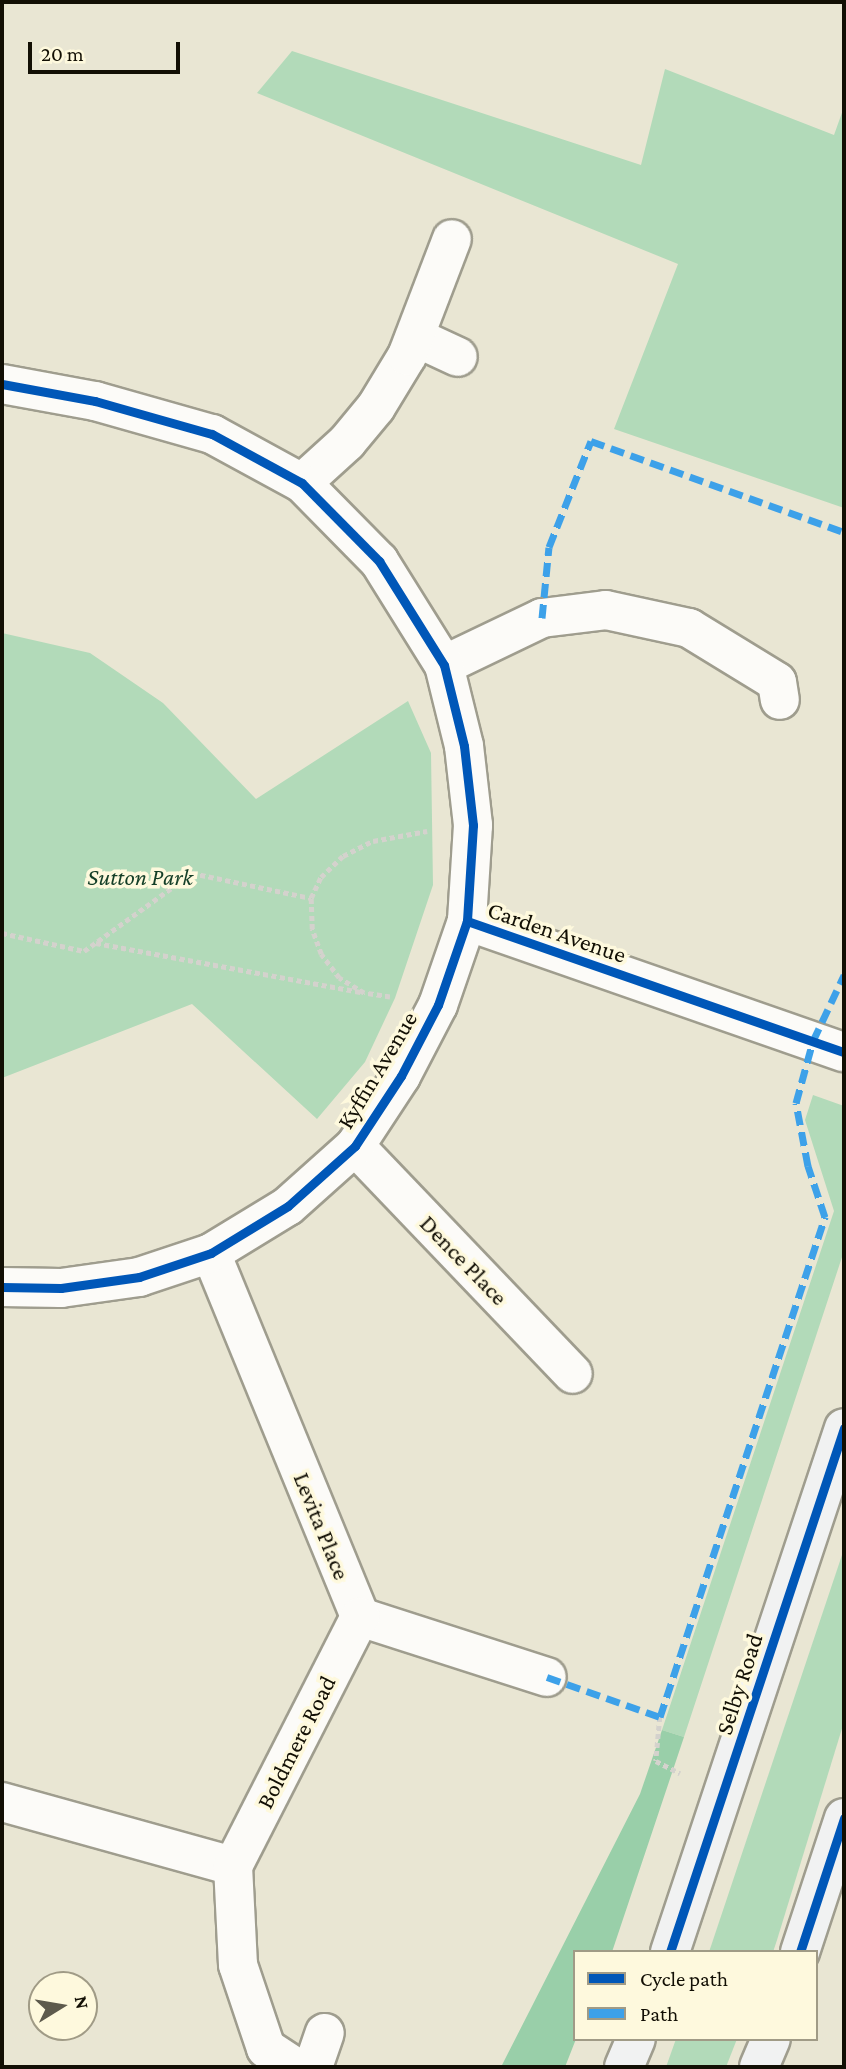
<!DOCTYPE html>
<style>
body{margin:0}
#map{position:relative;width:846px;height:2069px;overflow:hidden;background:#e9e6d3;font-family:"Crimson Pro",serif}
div>[style]{position:absolute}
.green>*{inset:0;background:#b2dab9}
.forest>*{inset:0;background:#99cfa9}
.path>*{height:4.5px;margin-top:-2.25px;transform-origin:0;background:repeating-linear-gradient(90deg,#d4d2cd 0 5px,transparent 0 8.5px)}
.roads{filter:drop-shadow(2px 0 #9f9d8e) drop-shadow(-2px 0 #9f9d8e) drop-shadow(0 2px #9f9d8e) drop-shadow(0 -2px #9f9d8e)}
.minor>*{height:38px;margin:-19px;padding:0 19px;transform-origin:19px;border-radius:19px;background:#fcfbf8}
.tertiary>*{height:38px;margin:-19px;padding:0 19px;transform-origin:19px;border-radius:19px;background:#fcfbf8}
.secondary>*{height:38px;margin:-19px;padding:0 19px;transform-origin:19px;border-radius:19px;background:#f1f2f2}
.quiet>*{height:7px;margin-top:-3.5px;transform-origin:0;background:repeating-linear-gradient(90deg,#3da1e9 0 14px,transparent 0 21px)}
.cycleway>*{height:9px;margin:-4.5px;padding:0 4.5px;transform-origin:4.5px;border-radius:4.5px;background:#0057b8}
span{translate:-50% -50%;white-space:nowrap;text-align:center;line-height:1.15;-webkit-text-stroke:7px #fef9dd;paint-order:stroke}
.park-label{font-size:24px;color:#133e27;font-style:italic}
.street-label{font-size:24px;color:#120f04}
.frame{position:absolute;inset:0;border:4px solid #120f04;pointer-events:none}
.legend{position:absolute;left:573px;top:1950px;width:245px;height:91px;box-sizing:border-box;background:#fef9dd;border:2px solid #a09b86;margin:0;padding:9px 12px;list-style:none;font-size:21px;color:#120f04}
.legend li{display:flex;align-items:center;gap:14px;height:35px}
.legend b{width:35px;border:2px solid #a09b86}
.north{position:absolute;left:28px;top:1971px;width:70px;height:70px;box-sizing:border-box;background:#fef9dd;border:2px solid #a09b86;border-radius:50%;rotate:79deg;font-size:19px;font-weight:700;line-height:28px;text-align:center;color:#120f04}
.north::after{content:'';display:block;margin:auto;width:24px;height:32px;background:#5d5a4c;clip-path:polygon(50% 0,100% 100%,50% 72%,0 100%)}
.scale{position:absolute;left:28px;top:42px;width:152px;height:32px;box-sizing:border-box;border:4px solid #120f04;border-top:0;padding-left:9px;font-size:21px;line-height:24px;white-space:nowrap;color:#120f04;-webkit-text-stroke:5px #fef9dd;paint-order:stroke}
</style>
<div id="map">
<div class="green">
<i style="clip-path:polygon(292px 51px,641px 165px,665px 69px,834px 135px,844px 107px,844px 508px,614px 429px,678px 264px,257px 93px)"></i>
<i style="clip-path:polygon(2px 633px,90px 653px,163px 703px,256px 799px,408px 701px,431px 753px,433px 885px,395px 998px,365px 1062px,317px 1119px,192px 1004px,2px 1078px)"></i>
<i style="clip-path:polygon(813px 1095px,844px 1106px,844px 1251px,684px 1737px,662px 1730px,834px 1211px,805px 1120px)"></i>
<i style="clip-path:polygon(844px 1549px,844px 1722px,777px 1940px,773px 1952px,709px 1952px)"></i>
<i style="clip-path:polygon(676px 2039px,737px 2039px,726px 2067px,666px 2067px)"></i>
</div>
<div class="forest">
<i style="clip-path:polygon(662px 1730px,684px 1737px,612px 1952px,575px 1952px,576px 2039px,565px 2067px,501px 2067px,640px 1794px)"></i>
</div>
<div class="path">
<i style="left:2px;top:933px;width:84px;rotate:12.4deg"></i>
<i style="left:84px;top:951px;width:133px;rotate:-35.8deg"></i>
<i style="left:192px;top:873px;width:122px;rotate:11.9deg"></i>
<i style="left:96px;top:943px;width:269px;rotate:10.5deg"></i>
<i style="left:390px;top:997px;width:26px;rotate:-171deg"></i>
<i style="left:364px;top:993px;width:29px;rotate:-149deg"></i>
<i style="left:339px;top:978px;width:30px;rotate:-127deg"></i>
<i style="left:321px;top:954px;width:27px;rotate:-110deg"></i>
<i style="left:312px;top:929px;width:31px;rotate:-92deg"></i>
<i style="left:311px;top:898px;width:23px;rotate:-65deg"></i>
<i style="left:321px;top:877px;width:30px;rotate:-44deg"></i>
<i style="left:343px;top:856px;width:34px;rotate:-27deg"></i>
<i style="left:373px;top:841px;width:55px;rotate:-10.5deg"></i>
<i style="left:660px;top:1717px;width:44px;rotate:95.2deg"></i>
<i style="left:656px;top:1761px;width:27px;rotate:27deg"></i>
</div>
<div class="roads">
<div class="minor">
<i style="left:415px;top:337px;width:47px;rotate:24.9deg"></i>
<i style="left:302px;top:483px;width:61px;rotate:-42.3deg"></i>
<i style="left:347px;top:442px;width:45px;rotate:-50.4deg"></i>
<i style="left:376px;top:407px;width:60px;rotate:-58.7deg"></i>
<i style="left:407px;top:356px;width:125px;rotate:-69deg"></i>
<i style="left:444px;top:665px;width:109px;rotate:-25.6deg"></i>
<i style="left:542px;top:618px;width:64px;rotate:-7.1deg"></i>
<i style="left:606px;top:610px;width:85px;rotate:12.2deg"></i>
<i style="left:689px;top:628px;width:103px;rotate:31.5deg"></i>
<i style="left:777px;top:682px;width:18px;rotate:81deg"></i>
<i style="left:355px;top:1146px;width:315px;rotate:46.3deg"></i>
<i style="left:211px;top:1253px;width:393px;rotate:67.7deg"></i>
<i style="left:360px;top:1617px;width:196px;rotate:17.8deg"></i>
<i style="left:2px;top:1802px;width:240px;rotate:15.5deg"></i>
<i style="left:233px;top:1866px;width:280px;rotate:-63deg"></i>
<i style="left:233px;top:1866px;width:99px;rotate:87.1deg"></i>
<i style="left:238px;top:1965px;width:88px;rotate:71.4deg"></i>
<i style="left:266px;top:2048px;width:35px;rotate:33deg"></i>
<i style="left:313px;top:2067px;width:36px;rotate:-71deg"></i>
</div>
<div class="tertiary">
<i style="left:2px;top:384px;width:95px;rotate:10.4deg"></i>
<i style="left:95px;top:401px;width:122px;rotate:15.8deg"></i>
<i style="left:212px;top:434px;width:102px;rotate:28.6deg"></i>
<i style="left:302px;top:483px;width:110px;rotate:45.4deg"></i>
<i style="left:379px;top:561px;width:123px;rotate:58deg"></i>
<i style="left:444px;top:665px;width:83px;rotate:76.1deg"></i>
<i style="left:464px;top:746px;width:80px;rotate:83.5deg"></i>
<i style="left:473px;top:825px;width:96px;rotate:93.6deg"></i>
<i style="left:467px;top:921px;width:399px;rotate:19.2deg"></i>
<i style="left:2px;top:1287px;width:59px;rotate:1deg"></i>
<i style="left:61px;top:1288px;width:79px;rotate:-8deg"></i>
<i style="left:139px;top:1277px;width:76px;rotate:-18.4deg"></i>
<i style="left:211px;top:1253px;width:90px;rotate:-31.4deg"></i>
<i style="left:288px;top:1206px;width:90px;rotate:-41.8deg"></i>
<i style="left:355px;top:1146px;width:84px;rotate:-56.7deg"></i>
<i style="left:401px;top:1076px;width:80px;rotate:-62.5deg"></i>
<i style="left:438px;top:1005px;width:89px;rotate:-71deg"></i>
</div>
<div class="secondary">
<i style="left:670px;top:1952px;width:552px;rotate:-71.63deg"></i>
<i style="left:800px;top:1952px;width:141px;rotate:-71.8deg"></i>
<i style="left:624px;top:2067px;width:30px;rotate:-67deg"></i>
<i style="left:759px;top:2067px;width:30px;rotate:-67deg"></i>
</div>
</div>
<div class="quiet">
<i style="left:542px;top:618px;width:71px;rotate:-84.4deg"></i>
<i style="left:549px;top:547px;width:114px;rotate:-68.4deg"></i>
<i style="left:591px;top:441px;width:269px;rotate:19.8deg"></i>
<i style="left:547px;top:1677px;width:120px;rotate:19.5deg"></i>
<i style="left:660px;top:1717px;width:527px;rotate:-71.74deg"></i>
<i style="left:825px;top:1217px;width:54px;rotate:-108.4deg"></i>
<i style="left:808px;top:1166px;width:64px;rotate:-100.8deg"></i>
<i style="left:796px;top:1103px;width:64px;rotate:-74.7deg"></i>
<i style="left:813px;top:1041px;width:73px;rotate:-64.8deg"></i>
</div>
<div class="cycleway">
<i style="left:2px;top:384px;width:95px;rotate:10.4deg"></i>
<i style="left:95px;top:401px;width:122px;rotate:15.8deg"></i>
<i style="left:212px;top:434px;width:102px;rotate:28.6deg"></i>
<i style="left:302px;top:483px;width:110px;rotate:45.4deg"></i>
<i style="left:379px;top:561px;width:123px;rotate:58deg"></i>
<i style="left:444px;top:665px;width:83px;rotate:76.1deg"></i>
<i style="left:464px;top:746px;width:80px;rotate:83.5deg"></i>
<i style="left:473px;top:825px;width:96px;rotate:93.6deg"></i>
<i style="left:467px;top:921px;width:399px;rotate:19.2deg"></i>
<i style="left:2px;top:1287px;width:59px;rotate:1deg"></i>
<i style="left:61px;top:1288px;width:79px;rotate:-8deg"></i>
<i style="left:139px;top:1277px;width:76px;rotate:-18.4deg"></i>
<i style="left:211px;top:1253px;width:90px;rotate:-31.4deg"></i>
<i style="left:288px;top:1206px;width:90px;rotate:-41.8deg"></i>
<i style="left:355px;top:1146px;width:84px;rotate:-56.7deg"></i>
<i style="left:401px;top:1076px;width:80px;rotate:-62.5deg"></i>
<i style="left:438px;top:1005px;width:89px;rotate:-71deg"></i>
<i style="left:670px;top:1952px;width:552px;rotate:-71.63deg"></i>
<i style="left:800px;top:1952px;width:141px;rotate:-71.8deg"></i>
</div>
<div class="park-label">
<span style="left:140px;top:877px">Sutton Park</span>
</div>
<div class="street-label">
<span style="left:557px;top:932px;rotate:19deg">Carden Avenue</span>
<span style="left:377px;top:1070px;rotate:-59deg">Kyffin Avenue</span>
<span style="left:464px;top:1260px;rotate:46deg">Dence Place</span>
<span style="left:322px;top:1526px;rotate:68deg">Levita Place</span>
<span style="left:739px;top:1684px;rotate:-72deg">Selby Road</span>
<span style="left:296px;top:1742px;rotate:-63deg">Boldmere Road</span>
</div>
<div class="frame"></div>
<ul class="legend">
<li><b style="height:9px;background:#0057b8"></b>Cycle path</li>
<li><b style="height:9px;background:#3da1e9"></b>Path</li>
</ul>
<div class="north">N</div>
<div class="scale">20 m</div>
</div>
